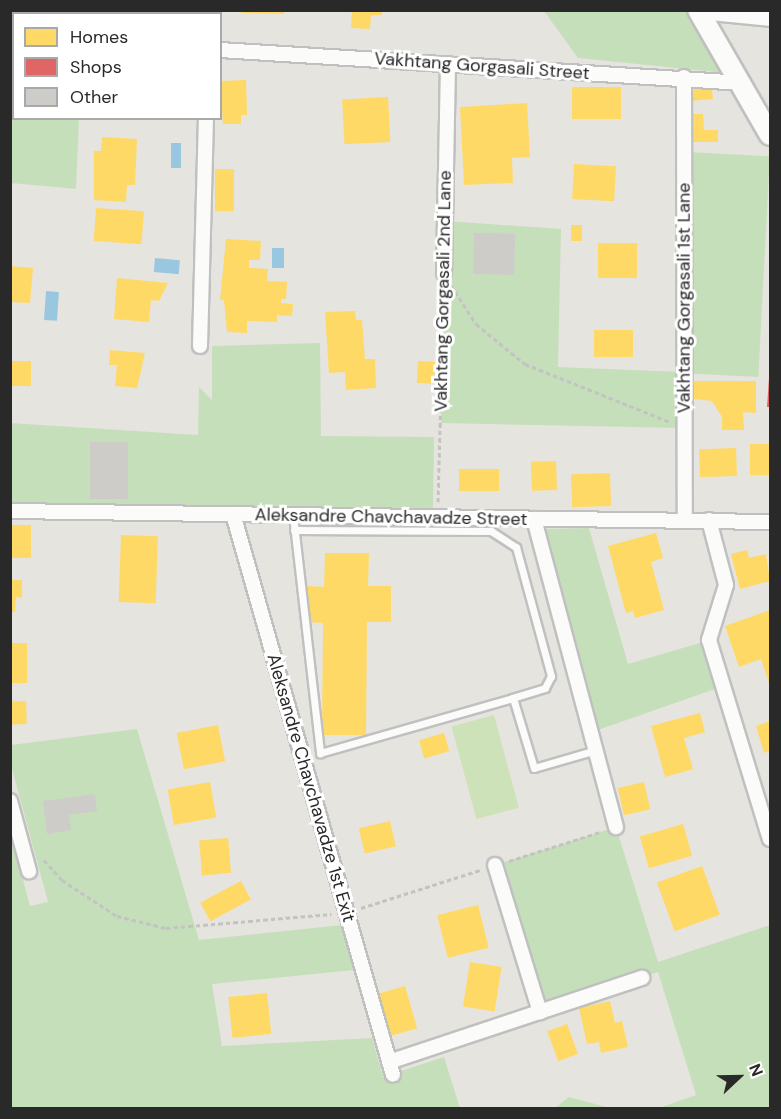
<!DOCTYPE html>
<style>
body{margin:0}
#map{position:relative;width:781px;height:1119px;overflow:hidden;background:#e6e4df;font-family:"DM Sans",sans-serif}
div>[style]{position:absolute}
.green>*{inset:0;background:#c6dfbb;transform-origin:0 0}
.pitch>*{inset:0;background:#cee2b9;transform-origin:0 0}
.water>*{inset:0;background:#9ac7e0;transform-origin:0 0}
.homes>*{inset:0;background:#ffd966;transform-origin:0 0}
.shops>*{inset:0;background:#e06666}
.building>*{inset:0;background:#cdccc8;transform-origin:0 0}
.path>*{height:3px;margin-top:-1.5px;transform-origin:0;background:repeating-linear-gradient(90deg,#c3c3c2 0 4.5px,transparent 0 7.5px)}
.roads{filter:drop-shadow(2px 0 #c0c0c0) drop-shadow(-2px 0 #c0c0c0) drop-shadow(0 2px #c0c0c0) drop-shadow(0 -2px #c0c0c0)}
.lane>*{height:7px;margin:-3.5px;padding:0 3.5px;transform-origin:3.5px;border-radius:3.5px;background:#fbfbfa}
.street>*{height:14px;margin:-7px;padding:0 7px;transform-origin:7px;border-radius:7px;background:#fbfbfa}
.secondary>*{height:20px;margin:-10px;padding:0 10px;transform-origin:10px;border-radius:10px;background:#fbfbfa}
span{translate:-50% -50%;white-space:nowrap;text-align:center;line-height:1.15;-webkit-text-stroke:6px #fff;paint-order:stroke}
.street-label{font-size:18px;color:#292929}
.frame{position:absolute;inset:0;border:12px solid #292929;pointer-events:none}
.legend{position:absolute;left:12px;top:12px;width:210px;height:108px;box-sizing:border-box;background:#fff;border:2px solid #a9a9a9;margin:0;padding:8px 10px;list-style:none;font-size:18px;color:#292929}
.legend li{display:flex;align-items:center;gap:12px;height:30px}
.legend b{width:30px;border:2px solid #a9a9a9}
.north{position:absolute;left:709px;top:1047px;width:60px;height:60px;-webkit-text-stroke:4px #fff;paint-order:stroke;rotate:68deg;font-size:16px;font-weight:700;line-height:24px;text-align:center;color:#292929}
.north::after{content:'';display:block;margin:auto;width:21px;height:27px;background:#292929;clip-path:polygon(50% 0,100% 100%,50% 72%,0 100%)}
</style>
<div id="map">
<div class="green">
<i style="clip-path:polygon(544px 11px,686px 11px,726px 73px,578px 58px)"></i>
<i style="clip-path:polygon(10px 47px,14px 118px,79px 119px,76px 189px,11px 183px)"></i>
<i style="left:688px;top:152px;width:82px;height:221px;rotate:3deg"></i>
<i style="clip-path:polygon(445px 221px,561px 229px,558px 367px,681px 372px,681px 428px,441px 423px)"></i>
<i style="clip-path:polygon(320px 343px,321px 436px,434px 437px,433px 511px,11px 506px,10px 423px,198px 435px,199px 387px,212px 400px,212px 346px)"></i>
<i style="clip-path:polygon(589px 528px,628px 664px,700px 643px,715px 689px,595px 731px,542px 529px)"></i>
<i style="clip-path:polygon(137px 729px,199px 940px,342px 925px,355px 970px,212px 984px,222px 1046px,372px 1038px,383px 1077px,444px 1057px,460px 1108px,11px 1108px,10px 830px,30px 906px,48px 902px,11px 765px,11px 745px)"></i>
<i style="clip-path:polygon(616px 827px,658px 962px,770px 925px,770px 1108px,659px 1108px,696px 1095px,658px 972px,540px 1012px,495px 865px)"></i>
<i style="clip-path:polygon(569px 1097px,610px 1108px,555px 1108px)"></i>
</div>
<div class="pitch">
<i style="left:494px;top:715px;width:96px;height:44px;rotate:75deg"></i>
</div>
<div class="water">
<i style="left:171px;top:143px;width:10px;height:25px"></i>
<i style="left:272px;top:248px;width:12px;height:20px"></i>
<i style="left:155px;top:258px;width:25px;height:14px;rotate:5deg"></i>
<i style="left:46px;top:291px;width:13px;height:29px;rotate:4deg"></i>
</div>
<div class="homes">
<i style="clip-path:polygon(241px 10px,284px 10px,284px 14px,241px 13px)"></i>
<i style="clip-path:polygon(352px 10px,382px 10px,382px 15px,371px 15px,370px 29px,351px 28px)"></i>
<i style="clip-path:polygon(246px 80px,247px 115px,241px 115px,241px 124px,223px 124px,220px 81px)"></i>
<i style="left:572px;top:87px;width:49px;height:32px"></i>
<i style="left:712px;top:88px;width:11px;height:21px;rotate:85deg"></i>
<i style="left:388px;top:97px;width:45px;height:46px;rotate:87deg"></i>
<i style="clip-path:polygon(527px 103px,530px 157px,512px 158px,513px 183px,464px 185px,460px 107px)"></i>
<i style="clip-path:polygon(690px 114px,703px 114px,704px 130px,718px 130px,718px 142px,690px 142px)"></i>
<i style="clip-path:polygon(102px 137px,137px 139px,135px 185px,127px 185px,126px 202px,94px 200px,94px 151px,101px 151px)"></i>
<i style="left:574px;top:164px;width:42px;height:35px;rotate:3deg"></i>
<i style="left:215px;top:169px;width:19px;height:42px"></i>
<i style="left:96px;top:208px;width:48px;height:33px;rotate:4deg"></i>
<i style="left:571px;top:225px;width:11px;height:16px"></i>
<i style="clip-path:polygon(226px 239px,261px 241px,260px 260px,249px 260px,249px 268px,268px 269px,267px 281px,287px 282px,286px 299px,281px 299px,281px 303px,293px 304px,292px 316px,277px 315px,277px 322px,247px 321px,247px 333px,227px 332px,224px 300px,220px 300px)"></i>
<i style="left:598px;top:243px;width:39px;height:35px"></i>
<i style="clip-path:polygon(10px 266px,33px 268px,30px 303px,10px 302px)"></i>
<i style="clip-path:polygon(117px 278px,168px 283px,159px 301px,151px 300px,149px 322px,114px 319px)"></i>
<i style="clip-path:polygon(355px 311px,356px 320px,362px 320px,365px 359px,375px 359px,376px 388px,346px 390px,345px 372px,329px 373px,325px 312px)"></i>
<i style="left:594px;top:330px;width:39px;height:27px"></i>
<i style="clip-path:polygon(110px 350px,145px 353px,137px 388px,115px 386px,117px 365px,109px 365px)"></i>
<i style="left:10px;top:361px;width:21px;height:25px"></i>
<i style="left:418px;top:361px;width:17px;height:22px;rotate:3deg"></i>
<i style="clip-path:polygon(694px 381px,756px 381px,756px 413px,743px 412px,744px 430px,722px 430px,722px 417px,712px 401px,694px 399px)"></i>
<i style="left:770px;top:444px;width:31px;height:20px;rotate:90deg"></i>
<i style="left:736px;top:448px;width:28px;height:37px;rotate:88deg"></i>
<i style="left:556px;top:461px;width:29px;height:25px;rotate:88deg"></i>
<i style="left:459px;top:469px;width:40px;height:22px"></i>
<i style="left:610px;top:473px;width:33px;height:39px;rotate:88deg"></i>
<i style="left:10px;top:525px;width:21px;height:33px"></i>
<i style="clip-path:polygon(656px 533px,663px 558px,651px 562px,664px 610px,635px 618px,633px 611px,626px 613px,608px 546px)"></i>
<i style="left:121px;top:535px;width:37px;height:67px;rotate:2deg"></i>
<i style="clip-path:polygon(747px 550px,749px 558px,766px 554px,770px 581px,740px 589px,731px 554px)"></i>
<i style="clip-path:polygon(325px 553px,369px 553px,368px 586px,391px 586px,391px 622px,367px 622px,366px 735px,322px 735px,323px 623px,308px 622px,308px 586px,324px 587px)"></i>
<i style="clip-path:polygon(10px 580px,22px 580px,22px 598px,16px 597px,15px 612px,10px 612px)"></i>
<i style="clip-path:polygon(770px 610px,770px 686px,761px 659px,739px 667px,725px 626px)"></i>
<i style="left:10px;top:643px;width:17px;height:40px"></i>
<i style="left:26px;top:701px;width:23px;height:16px;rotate:88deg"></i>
<i style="clip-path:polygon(700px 713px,705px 732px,684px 738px,693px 769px,665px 777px,651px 726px)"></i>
<i style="clip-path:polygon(770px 721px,770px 751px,764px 753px,756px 726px)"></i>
<i style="left:218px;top:725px;width:37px;height:42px;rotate:79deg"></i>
<i style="left:444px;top:733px;width:19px;height:26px;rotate:74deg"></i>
<i style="left:210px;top:782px;width:36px;height:43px;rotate:80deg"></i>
<i style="left:644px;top:782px;width:28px;height:27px;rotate:77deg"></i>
<i style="left:390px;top:821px;width:26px;height:32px;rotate:77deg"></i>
<i style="left:683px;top:824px;width:33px;height:45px;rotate:74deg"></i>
<i style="left:228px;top:838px;width:35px;height:29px;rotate:85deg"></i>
<i style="left:702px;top:866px;width:52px;height:48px;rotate:70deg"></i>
<i style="left:241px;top:881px;width:21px;height:46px;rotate:62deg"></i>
<i style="left:478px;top:905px;width:44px;height:42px;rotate:76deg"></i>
<i style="left:470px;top:962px;width:32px;height:45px;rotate:9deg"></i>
<i style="left:405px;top:986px;width:44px;height:27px;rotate:74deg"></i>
<i style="left:267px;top:993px;width:41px;height:39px;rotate:84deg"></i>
<i style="clip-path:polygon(610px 1001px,615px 1023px,622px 1021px,628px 1047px,601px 1053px,599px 1042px,587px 1044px,579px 1008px)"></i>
<i style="left:567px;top:1024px;width:32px;height:21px;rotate:70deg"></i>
</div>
<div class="shops">
<i style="clip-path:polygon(769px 378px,770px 378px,770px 407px,767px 407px)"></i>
</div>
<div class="building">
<i style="left:474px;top:233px;width:41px;height:41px;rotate:1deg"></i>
<i style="left:90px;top:442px;width:38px;height:57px"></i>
<i style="clip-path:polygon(95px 794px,97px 811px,69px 815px,71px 830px,47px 834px,43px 801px)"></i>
</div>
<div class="path">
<i style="left:451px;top:285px;width:46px;rotate:57.3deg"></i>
<i style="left:476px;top:324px;width:63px;rotate:39.2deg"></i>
<i style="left:525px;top:364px;width:156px;rotate:21.8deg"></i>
<i style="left:438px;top:502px;width:215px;rotate:-88.4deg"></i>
<i style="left:44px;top:860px;width:27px;rotate:48deg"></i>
<i style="left:62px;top:880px;width:66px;rotate:33.2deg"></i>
<i style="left:117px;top:916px;width:50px;rotate:13.8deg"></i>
<i style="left:166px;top:928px;width:166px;rotate:-4.8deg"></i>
<i style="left:509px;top:861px;width:96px;rotate:-17.7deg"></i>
<i style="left:361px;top:908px;width:125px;rotate:-17.7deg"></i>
</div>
<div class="roads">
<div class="lane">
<i style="left:293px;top:515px;width:240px;rotate:83.5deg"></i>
<i style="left:320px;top:753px;width:201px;rotate:-15.9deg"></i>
<i style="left:513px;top:698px;width:73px;rotate:73.3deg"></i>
<i style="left:534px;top:768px;width:65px;rotate:-16.2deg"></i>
<i style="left:294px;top:530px;width:197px;rotate:0.3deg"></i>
<i style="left:491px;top:531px;width:30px;rotate:33deg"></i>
<i style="left:516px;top:547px;width:134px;rotate:74.8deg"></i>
<i style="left:551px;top:676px;width:13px;rotate:117deg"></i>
<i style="left:545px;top:688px;width:34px;rotate:163deg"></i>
</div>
<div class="street">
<i style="left:700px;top:12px;width:70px;rotate:5.7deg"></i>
<i style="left:210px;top:14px;width:4px;rotate:-90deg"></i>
<i style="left:10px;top:37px;width:4px"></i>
<i style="left:220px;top:50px;width:524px;rotate:3.61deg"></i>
<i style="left:684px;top:77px;width:442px;rotate:89.9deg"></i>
<i style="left:444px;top:273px;width:209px;rotate:-88.9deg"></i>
<i style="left:200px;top:346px;width:228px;rotate:-88.5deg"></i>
<i style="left:10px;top:511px;width:760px;rotate:0.83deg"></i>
<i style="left:233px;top:514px;width:583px;rotate:74.08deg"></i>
<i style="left:534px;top:519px;width:319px;rotate:75.1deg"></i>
<i style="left:709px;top:520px;width:67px;rotate:75.3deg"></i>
<i style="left:726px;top:585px;width:58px;rotate:107.2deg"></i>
<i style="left:709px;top:640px;width:208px;rotate:73deg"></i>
<i style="left:10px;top:801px;width:73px;rotate:74.8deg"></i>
<i style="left:495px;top:865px;width:154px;rotate:73deg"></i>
<i style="left:389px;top:1062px;width:267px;rotate:-18.4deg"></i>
</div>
<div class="secondary">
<i style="left:698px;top:10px;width:144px;rotate:60.1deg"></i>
</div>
</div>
<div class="street-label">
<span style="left:482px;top:66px;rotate:4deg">Vakhtang Gorgasali Street</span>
<span style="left:443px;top:291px;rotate:-89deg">Vakhtang Gorgasali 2nd Lane</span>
<span style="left:684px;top:298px;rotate:-90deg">Vakhtang Gorgasali 1st Lane</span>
<span style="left:391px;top:517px;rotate:1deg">Aleksandre Chavchavadze Street</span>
<span style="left:311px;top:788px;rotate:74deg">Aleksandre Chavchavadze 1st Exit</span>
</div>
<div class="frame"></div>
<ul class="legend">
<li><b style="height:16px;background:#ffd966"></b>Homes</li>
<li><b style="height:16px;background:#e06666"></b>Shops</li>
<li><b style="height:16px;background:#cdccc8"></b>Other</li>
</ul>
<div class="north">N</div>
</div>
